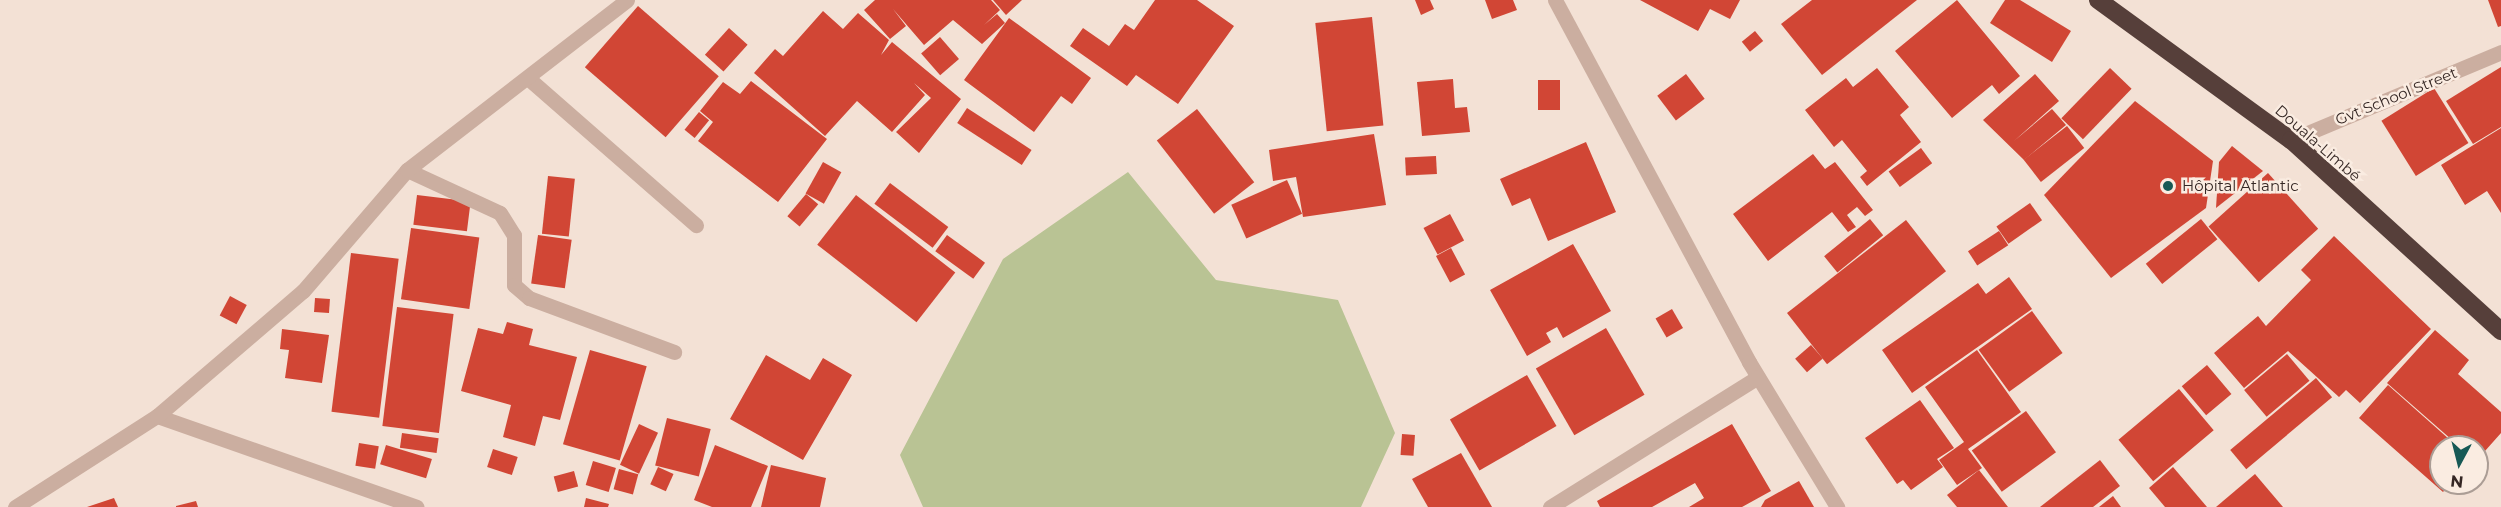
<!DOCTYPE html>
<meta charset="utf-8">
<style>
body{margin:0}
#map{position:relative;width:2501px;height:507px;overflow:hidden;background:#f3e1d5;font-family:Montserrat,sans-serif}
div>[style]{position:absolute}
.green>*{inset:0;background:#b9c394}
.building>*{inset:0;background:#d14635;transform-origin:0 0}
.street>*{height:15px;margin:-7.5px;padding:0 7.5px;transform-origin:7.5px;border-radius:7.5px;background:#cbaea0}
.highway>*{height:18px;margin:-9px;padding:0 9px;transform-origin:9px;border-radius:9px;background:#563f3a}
.dots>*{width:16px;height:16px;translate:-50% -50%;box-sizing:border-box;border:3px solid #faece1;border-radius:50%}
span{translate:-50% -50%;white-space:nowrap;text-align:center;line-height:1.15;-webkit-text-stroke:5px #faece1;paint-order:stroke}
.street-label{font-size:15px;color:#352724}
.poi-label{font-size:15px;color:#352724}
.left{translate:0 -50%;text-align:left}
.north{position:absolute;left:2429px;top:435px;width:60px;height:60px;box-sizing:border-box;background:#faece1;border:2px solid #ab9d95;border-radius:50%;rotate:187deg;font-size:16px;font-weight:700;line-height:24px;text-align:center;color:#352724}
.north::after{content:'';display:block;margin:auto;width:21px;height:27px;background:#175955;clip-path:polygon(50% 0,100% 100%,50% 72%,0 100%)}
</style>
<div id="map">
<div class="green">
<i style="clip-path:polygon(1128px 172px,1216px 280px,1338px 300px,1395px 433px,1361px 507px,923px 507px,900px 455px,1003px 259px)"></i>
</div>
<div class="building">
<i style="clip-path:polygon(875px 0,991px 0,1000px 10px,984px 25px,997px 14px,1005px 23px,982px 44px,953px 20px,924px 45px,893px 9px,906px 26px,890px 39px,864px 10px)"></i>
<i style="clip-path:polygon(993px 0,1022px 0,1006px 15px)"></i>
<i style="clip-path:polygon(1155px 0,1197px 0,1234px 26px,1178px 104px,1136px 75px,1127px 86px,1070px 46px,1083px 28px,1109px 46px,1125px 24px,1134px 30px)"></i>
<i style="clip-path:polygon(1415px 0,1430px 0,1434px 9px,1421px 15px)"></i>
<i style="clip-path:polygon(1485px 0,1513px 0,1517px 10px,1492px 19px)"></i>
<i style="clip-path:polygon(1640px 0,1740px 0,1730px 19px,1710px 9px,1698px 31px)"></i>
<i style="clip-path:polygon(1812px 0,1917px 0,1822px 75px,1781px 24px)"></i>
<i style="clip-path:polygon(1957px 0,2020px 76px,1999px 94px,1992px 85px,1952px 118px,1895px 51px)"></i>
<i style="clip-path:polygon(2005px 0,2020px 0,2071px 31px,2052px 62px,1990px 23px)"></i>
<i style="clip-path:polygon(2488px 0,2501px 0,2501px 26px,2498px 27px)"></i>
<i style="left:638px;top:6px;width:107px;height:81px;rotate:41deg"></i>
<i style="clip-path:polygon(823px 11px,843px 29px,858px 13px,889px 40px,881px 55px,892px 42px,961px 99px,919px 153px,896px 132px,931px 98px,914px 83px,925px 95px,892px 132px,857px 101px,825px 136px,754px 73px,775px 49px,783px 56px)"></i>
<i style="left:1372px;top:17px;width:109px;height:57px;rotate:84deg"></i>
<i style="clip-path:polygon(1009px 18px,1091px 78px,1072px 104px,1061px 96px,1034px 132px,964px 80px)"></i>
<i style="left:729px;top:28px;width:25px;height:36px;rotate:42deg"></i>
<i style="left:1755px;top:31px;width:13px;height:17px;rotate:51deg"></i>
<i style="left:940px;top:37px;width:29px;height:25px;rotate:49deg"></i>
<i style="clip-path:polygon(2501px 67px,2501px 127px,2473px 144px,2446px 101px)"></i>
<i style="clip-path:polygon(1877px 68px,1909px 107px,1900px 115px,1921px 142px,1867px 186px,1860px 177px,1867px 171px,1842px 140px,1834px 147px,1805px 110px,1846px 78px,1853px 87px)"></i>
<i style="left:2110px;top:68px;width:30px;height:70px;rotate:44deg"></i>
<i style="left:1686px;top:74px;width:31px;height:36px;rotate:53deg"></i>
<i style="clip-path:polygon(2035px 74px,2059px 101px,2014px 141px,2052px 109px,2066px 125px,2024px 160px,1983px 120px)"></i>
<i style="clip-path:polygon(1453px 79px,1455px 108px,1467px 107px,1470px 132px,1422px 136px,1417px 82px)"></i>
<i style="left:1538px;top:80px;width:22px;height:30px"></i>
<i style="clip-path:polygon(751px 81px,827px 139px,778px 202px,698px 141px,713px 122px,700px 111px,723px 82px,740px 94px)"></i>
<i style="left:2434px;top:88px;width:65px;height:62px;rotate:58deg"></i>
<i style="clip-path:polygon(2135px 101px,2213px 161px,2206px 208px,2111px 278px,2044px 195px)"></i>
<i style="left:967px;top:108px;width:77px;height:18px;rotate:33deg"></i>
<i style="left:1197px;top:109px;width:93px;height:51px;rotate:52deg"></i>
<i style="left:699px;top:112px;width:13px;height:23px;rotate:39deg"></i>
<i style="left:2067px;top:126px;width:28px;height:55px;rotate:52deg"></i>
<i style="clip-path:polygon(2501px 128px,2501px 213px,2487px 191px,2465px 205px,2441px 165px)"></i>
<i style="clip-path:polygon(1374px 134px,1386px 205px,1303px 217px,1296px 177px,1273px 181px,1269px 150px)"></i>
<i style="clip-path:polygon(1586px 142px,1616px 212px,1548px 241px,1530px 198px,1512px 206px,1500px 179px)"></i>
<i style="clip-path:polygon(2232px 146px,2263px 171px,2216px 208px,2219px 162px)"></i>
<i style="left:1921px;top:148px;width:19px;height:40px;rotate:54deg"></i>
<i style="clip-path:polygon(1813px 154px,1825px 169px,1835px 162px,1873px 210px,1865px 216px,1857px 207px,1847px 215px,1856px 227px,1848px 232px,1832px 212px,1768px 261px,1733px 214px)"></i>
<i style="left:1436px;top:156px;width:18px;height:31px;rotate:87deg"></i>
<i style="left:823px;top:162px;width:21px;height:36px;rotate:29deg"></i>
<i style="left:2268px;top:173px;width:75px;height:80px;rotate:48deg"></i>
<i style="left:548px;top:176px;width:27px;height:58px;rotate:6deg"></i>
<i style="left:1287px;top:180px;width:37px;height:61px;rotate:66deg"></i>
<i style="left:890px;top:183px;width:73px;height:26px;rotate:37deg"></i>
<i style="left:806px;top:194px;width:16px;height:29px;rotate:40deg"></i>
<i style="left:417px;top:195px;width:54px;height:30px;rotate:7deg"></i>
<i style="left:856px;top:195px;width:126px;height:63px;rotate:38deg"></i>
<i style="left:2030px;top:203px;width:21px;height:41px;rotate:55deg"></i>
<i style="left:1450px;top:214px;width:30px;height:30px;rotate:62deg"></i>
<i style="left:1870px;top:219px;width:21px;height:59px;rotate:51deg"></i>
<i style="left:2201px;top:219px;width:26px;height:71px;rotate:51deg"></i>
<i style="left:1906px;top:220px;width:65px;height:151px;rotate:52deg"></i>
<i style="left:411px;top:228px;width:69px;height:72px;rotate:8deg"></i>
<i style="left:1999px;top:231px;width:17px;height:37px;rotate:57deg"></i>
<i style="left:538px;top:235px;width:34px;height:49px;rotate:8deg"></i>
<i style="left:947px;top:235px;width:47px;height:20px;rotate:36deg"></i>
<i style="clip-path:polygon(2334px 236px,2431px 329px,2360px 403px,2346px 390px,2339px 397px,2288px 351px,2244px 388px,2214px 353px,2258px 316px,2266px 326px,2311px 280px,2301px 270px)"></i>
<i style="clip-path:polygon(1573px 244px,1611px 311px,1563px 338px,1557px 327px,1546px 333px,1551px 342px,1527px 356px,1490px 290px)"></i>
<i style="left:1451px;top:248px;width:30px;height:17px;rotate:62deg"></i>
<i style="left:351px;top:253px;width:48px;height:160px;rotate:7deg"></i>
<i style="clip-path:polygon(2009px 277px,2032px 309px,1912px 393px,1882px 350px,1978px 283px,1986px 294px)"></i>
<i style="left:230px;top:296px;width:19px;height:22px;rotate:28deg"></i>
<i style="left:315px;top:298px;width:15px;height:14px;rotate:4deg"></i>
<i style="left:397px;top:307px;width:57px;height:120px;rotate:7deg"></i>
<i style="left:1672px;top:309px;width:22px;height:19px;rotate:60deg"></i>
<i style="left:2032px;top:311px;width:52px;height:66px;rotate:54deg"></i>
<i style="clip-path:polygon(507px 322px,533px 329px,529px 345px,577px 357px,560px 420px,543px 416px,535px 446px,503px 437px,511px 405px,461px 391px,478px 328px,503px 334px)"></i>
<i style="left:1606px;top:328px;width:77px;height:81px;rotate:60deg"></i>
<i style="clip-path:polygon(282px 329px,329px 335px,322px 383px,285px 378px,289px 350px,280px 349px)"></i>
<i style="clip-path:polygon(2435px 330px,2469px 360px,2458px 374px,2501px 412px,2501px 433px,2477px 460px,2477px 447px,2460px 447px,2387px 383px)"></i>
<i style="left:1811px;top:345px;width:18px;height:21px;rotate:49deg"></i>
<i style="left:590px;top:350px;width:59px;height:98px;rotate:16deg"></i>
<i style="clip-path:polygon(1977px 350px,2021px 412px,1968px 449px,1982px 468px,1957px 485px,1939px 460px,1964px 442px,1925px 387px)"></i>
<i style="left:2287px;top:354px;width:35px;height:56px;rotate:50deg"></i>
<i style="clip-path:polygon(766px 355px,810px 380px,823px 358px,852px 375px,803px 460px,730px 419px)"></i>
<i style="left:2207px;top:365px;width:38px;height:33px;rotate:50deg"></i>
<i style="left:1527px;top:375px;width:59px;height:89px;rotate:60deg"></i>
<i style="left:2316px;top:378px;width:25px;height:112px;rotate:50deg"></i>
<i style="clip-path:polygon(2388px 385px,2458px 447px,2441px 447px,2441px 483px,2451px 483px,2443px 492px,2359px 418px)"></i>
<i style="left:2179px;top:389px;width:54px;height:79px;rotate:50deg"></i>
<i style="clip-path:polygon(1920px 400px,1954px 448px,1937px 459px,1943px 467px,1911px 490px,1903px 480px,1897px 484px,1865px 438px)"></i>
<i style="left:2026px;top:411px;width:51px;height:67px;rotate:54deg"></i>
<i style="left:667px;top:418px;width:45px;height:49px;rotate:14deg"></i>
<i style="left:639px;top:424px;width:21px;height:45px;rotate:25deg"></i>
<i style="clip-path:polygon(1732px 424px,1771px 491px,1742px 507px,1689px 507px,1704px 498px,1695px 483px,1652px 507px,1600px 507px,1597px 501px)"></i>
<i style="left:402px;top:433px;width:37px;height:15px;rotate:8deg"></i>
<i style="left:1402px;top:434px;width:13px;height:21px;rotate:4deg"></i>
<i style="left:359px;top:443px;width:20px;height:23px;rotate:9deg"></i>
<i style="left:386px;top:445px;width:48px;height:20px;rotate:17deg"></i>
<i style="clip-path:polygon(715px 445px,768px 466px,751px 507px,712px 507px,694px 500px)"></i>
<i style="left:493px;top:449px;width:26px;height:19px;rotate:18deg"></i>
<i style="clip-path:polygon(1461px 453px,1492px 507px,1428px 507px,1412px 479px)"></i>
<i style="clip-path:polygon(2100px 460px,2120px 486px,2093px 507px,2040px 507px)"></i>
<i style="left:593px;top:461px;width:24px;height:25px;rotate:17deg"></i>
<i style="clip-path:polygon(771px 465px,826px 478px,820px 507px,761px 507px)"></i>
<i style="left:658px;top:467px;width:17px;height:19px;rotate:24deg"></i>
<i style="clip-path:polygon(2173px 467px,2207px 507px,2165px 507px,2149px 488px)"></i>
<i style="left:619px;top:469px;width:20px;height:21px;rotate:15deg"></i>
<i style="clip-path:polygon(1979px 470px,2008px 507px,1957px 507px,1947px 495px)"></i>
<i style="left:574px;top:471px;width:16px;height:21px;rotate:75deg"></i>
<i style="clip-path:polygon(2255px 474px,2283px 507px,2216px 507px)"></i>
<i style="clip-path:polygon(1799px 481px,1814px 507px,1761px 507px,1765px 500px)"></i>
<i style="clip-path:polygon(2113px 496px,2121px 507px,2099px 507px)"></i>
<i style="clip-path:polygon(114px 498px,118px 507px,87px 507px)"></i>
<i style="clip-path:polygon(586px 498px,609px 504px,608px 507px,584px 507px)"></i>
<i style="clip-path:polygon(196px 501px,198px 507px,176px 507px,176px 506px)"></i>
</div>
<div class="street">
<i style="left:1555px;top:0;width:411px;rotate:61.8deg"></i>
<i style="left:1749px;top:362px;width:170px;rotate:58.7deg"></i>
<i style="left:529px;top:79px;width:222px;rotate:41.2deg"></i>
<i style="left:2291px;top:140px;width:228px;rotate:-22.7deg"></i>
<i style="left:407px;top:170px;width:102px;rotate:24.8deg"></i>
<i style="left:500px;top:213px;width:26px;rotate:58deg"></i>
<i style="left:514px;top:235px;width:50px;rotate:90deg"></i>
<i style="left:514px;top:285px;width:20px;rotate:41deg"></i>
<i style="left:529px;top:298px;width:155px;rotate:20.4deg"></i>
<i style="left:157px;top:416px;width:275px;rotate:19.3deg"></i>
<i style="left:15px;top:507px;width:169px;rotate:-32.7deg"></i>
<i style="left:157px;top:416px;width:192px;rotate:-40.6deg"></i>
<i style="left:303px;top:291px;width:160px;rotate:-49.3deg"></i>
<i style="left:407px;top:170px;width:278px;rotate:-37.7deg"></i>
<i style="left:1550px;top:507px;width:245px;rotate:-32deg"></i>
</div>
<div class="highway">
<i style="left:2098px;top:0;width:238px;rotate:36deg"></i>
<i style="left:2291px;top:140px;width:284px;rotate:42.3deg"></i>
</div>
<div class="dots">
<i style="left:2168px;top:186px;background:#175955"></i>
</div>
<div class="street-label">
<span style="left:2396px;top:96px;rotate:-22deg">Gvt School Street</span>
<span style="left:2318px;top:143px;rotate:41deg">Douala-Limbé</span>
</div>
<div class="poi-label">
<span class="left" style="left:2182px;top:186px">Hôpital Atlantic</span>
</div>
<div class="north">N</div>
</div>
